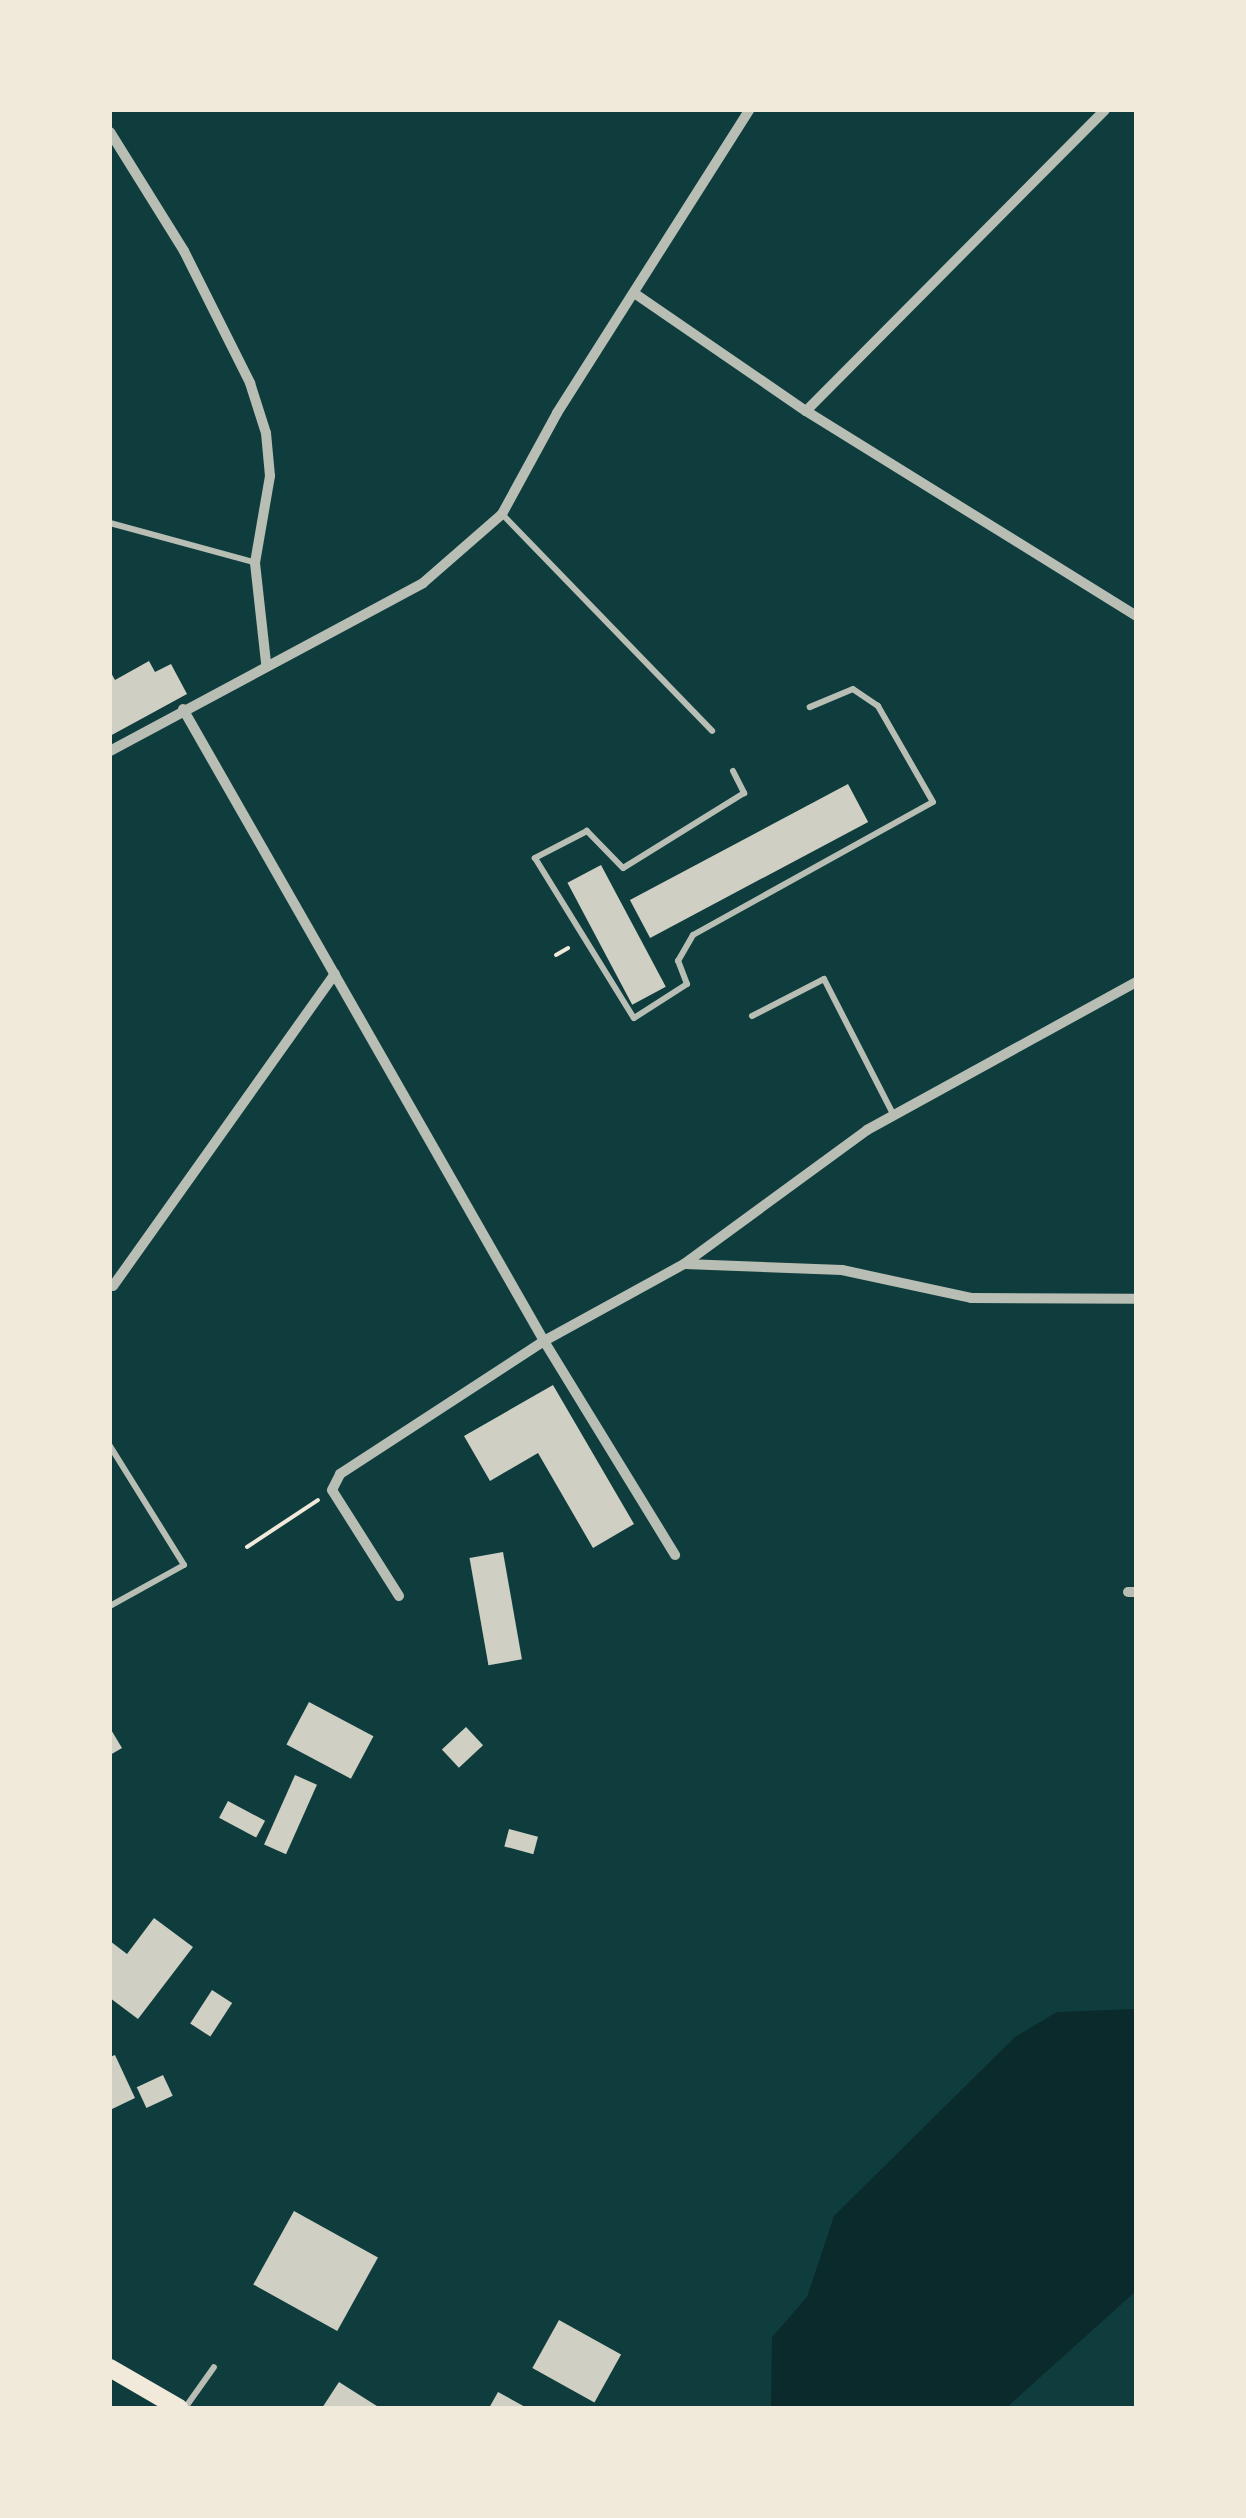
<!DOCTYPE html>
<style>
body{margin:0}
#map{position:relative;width:1246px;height:2518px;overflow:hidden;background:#0f3d3e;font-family:"Times New Roman",serif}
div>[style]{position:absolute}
.water>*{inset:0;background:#0a2a2b}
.building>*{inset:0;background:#cfcfc3;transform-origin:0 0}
.path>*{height:4px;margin:-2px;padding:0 2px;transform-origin:2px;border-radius:2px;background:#f1e9da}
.service>*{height:6px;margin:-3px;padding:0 3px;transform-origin:3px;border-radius:3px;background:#b8beb3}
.minor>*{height:10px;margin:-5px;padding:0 5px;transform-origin:5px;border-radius:5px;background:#b8beb3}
.secondary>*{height:18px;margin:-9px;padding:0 9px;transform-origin:9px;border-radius:9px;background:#f1e9da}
span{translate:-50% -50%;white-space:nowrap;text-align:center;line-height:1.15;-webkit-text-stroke:10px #f1e9da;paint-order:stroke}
.frame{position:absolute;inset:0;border:112px solid #f1e9da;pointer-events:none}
</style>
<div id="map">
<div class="water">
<i style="clip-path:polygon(1136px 2009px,1136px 2291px,1006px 2408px,771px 2408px,772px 2337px,807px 2297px,834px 2216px,1015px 2037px,1057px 2012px)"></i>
</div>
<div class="building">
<i style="clip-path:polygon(149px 661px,155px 672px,171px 664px,187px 694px,110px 736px,110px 671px,115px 680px)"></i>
<i style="left:848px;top:784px;width:43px;height:247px;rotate:62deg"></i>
<i style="left:601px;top:865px;width:138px;height:38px;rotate:62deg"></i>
<i style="clip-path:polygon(553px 1385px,634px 1524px,593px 1548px,538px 1453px,490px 1481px,464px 1436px)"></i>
<i style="left:503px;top:1552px;width:109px;height:34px;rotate:80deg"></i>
<i style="left:309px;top:1702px;width:73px;height:48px;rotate:28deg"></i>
<i style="left:466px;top:1727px;width:25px;height:33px;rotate:47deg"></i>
<i style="clip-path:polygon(110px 1728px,122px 1748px,110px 1755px)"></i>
<i style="left:295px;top:1775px;width:24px;height:76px;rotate:24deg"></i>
<i style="left:228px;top:1801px;width:42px;height:19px;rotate:28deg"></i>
<i style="left:509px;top:1829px;width:30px;height:18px;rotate:15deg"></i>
<i style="clip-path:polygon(154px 1918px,193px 1947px,138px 2019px,110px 1998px,110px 1941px,127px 1954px)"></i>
<i style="left:212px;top:1990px;width:24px;height:40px;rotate:33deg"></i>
<i style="clip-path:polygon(115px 2055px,135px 2098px,110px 2110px,110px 2057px)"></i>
<i style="left:163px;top:2075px;width:23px;height:29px;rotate:65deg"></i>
<i style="left:294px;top:2211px;width:96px;height:84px;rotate:29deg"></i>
<i style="left:559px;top:2320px;width:71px;height:55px;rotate:29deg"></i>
<i style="clip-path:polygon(339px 2382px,380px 2408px,322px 2408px)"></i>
<i style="clip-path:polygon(498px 2392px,527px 2408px,489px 2408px)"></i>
</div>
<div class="path">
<i style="left:556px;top:955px;width:14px;rotate:-30deg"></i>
<i style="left:247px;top:1547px;width:85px;rotate:-33.5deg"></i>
</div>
<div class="service">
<i style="left:502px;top:514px;width:302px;rotate:45.9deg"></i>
<i style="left:110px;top:523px;width:149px;rotate:15.2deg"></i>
<i style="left:733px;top:771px;width:25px;rotate:63deg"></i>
<i style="left:744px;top:793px;width:142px;rotate:148.2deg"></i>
<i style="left:623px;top:868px;width:52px;rotate:-134.2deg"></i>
<i style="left:587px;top:831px;width:59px;rotate:152.6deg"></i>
<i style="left:535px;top:858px;width:188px;rotate:58.3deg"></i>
<i style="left:634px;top:1018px;width:63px;rotate:-32.7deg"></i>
<i style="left:687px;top:984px;width:25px;rotate:-111deg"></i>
<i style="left:678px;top:961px;width:30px;rotate:-60deg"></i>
<i style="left:693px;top:935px;width:274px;rotate:-29deg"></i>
<i style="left:933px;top:802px;width:111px;rotate:-119.8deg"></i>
<i style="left:878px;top:706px;width:30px;rotate:-146deg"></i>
<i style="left:853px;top:689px;width:47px;rotate:157.3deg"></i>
<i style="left:752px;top:1016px;width:81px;rotate:-27.2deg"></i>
<i style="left:824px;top:979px;width:154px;rotate:62.9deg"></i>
<i style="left:110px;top:1446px;width:140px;rotate:58.1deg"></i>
<i style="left:184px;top:1565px;width:85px;rotate:151deg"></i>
<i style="left:185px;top:2408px;width:50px;rotate:-54.7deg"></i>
</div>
<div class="minor">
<i style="left:110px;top:132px;width:140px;rotate:58.1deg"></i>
<i style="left:184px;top:251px;width:148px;rotate:63.4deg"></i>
<i style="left:250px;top:383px;width:52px;rotate:72.3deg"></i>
<i style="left:266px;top:433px;width:43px;rotate:84.7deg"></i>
<i style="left:270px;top:476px;width:88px;rotate:99.8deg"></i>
<i style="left:255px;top:563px;width:100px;rotate:83.7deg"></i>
<i style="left:637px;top:295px;width:205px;rotate:34.5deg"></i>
<i style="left:806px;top:411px;width:388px;rotate:31.8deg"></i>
<i style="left:806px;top:411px;width:424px;rotate:-45.2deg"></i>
<i style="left:183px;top:709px;width:728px;rotate:60.26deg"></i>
<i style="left:544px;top:1341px;width:251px;rotate:58.5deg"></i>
<i style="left:110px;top:751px;width:355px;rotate:-28.2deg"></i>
<i style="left:423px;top:583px;width:105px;rotate:-41.1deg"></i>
<i style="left:502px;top:514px;width:115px;rotate:-61.4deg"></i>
<i style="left:557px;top:413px;width:359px;rotate:-57.6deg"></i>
<i style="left:685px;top:1264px;width:157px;rotate:2.2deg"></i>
<i style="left:842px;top:1270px;width:132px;rotate:12.2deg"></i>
<i style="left:971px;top:1298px;width:165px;rotate:0.3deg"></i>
<i style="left:113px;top:1286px;width:383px;rotate:-54.6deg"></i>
<i style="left:1128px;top:1592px;width:8px"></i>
<i style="left:399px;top:1596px;width:125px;rotate:-122.3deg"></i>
<i style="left:332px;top:1490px;width:18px;rotate:-63deg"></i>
<i style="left:340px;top:1474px;width:244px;rotate:-33.1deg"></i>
<i style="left:544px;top:1341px;width:160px;rotate:-28.8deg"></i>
<i style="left:684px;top:1264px;width:227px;rotate:-36.2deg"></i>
<i style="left:867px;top:1130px;width:307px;rotate:-28.8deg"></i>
</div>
<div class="secondary">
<i style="left:110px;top:2368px;width:80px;rotate:30.1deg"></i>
</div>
<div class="frame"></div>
</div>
